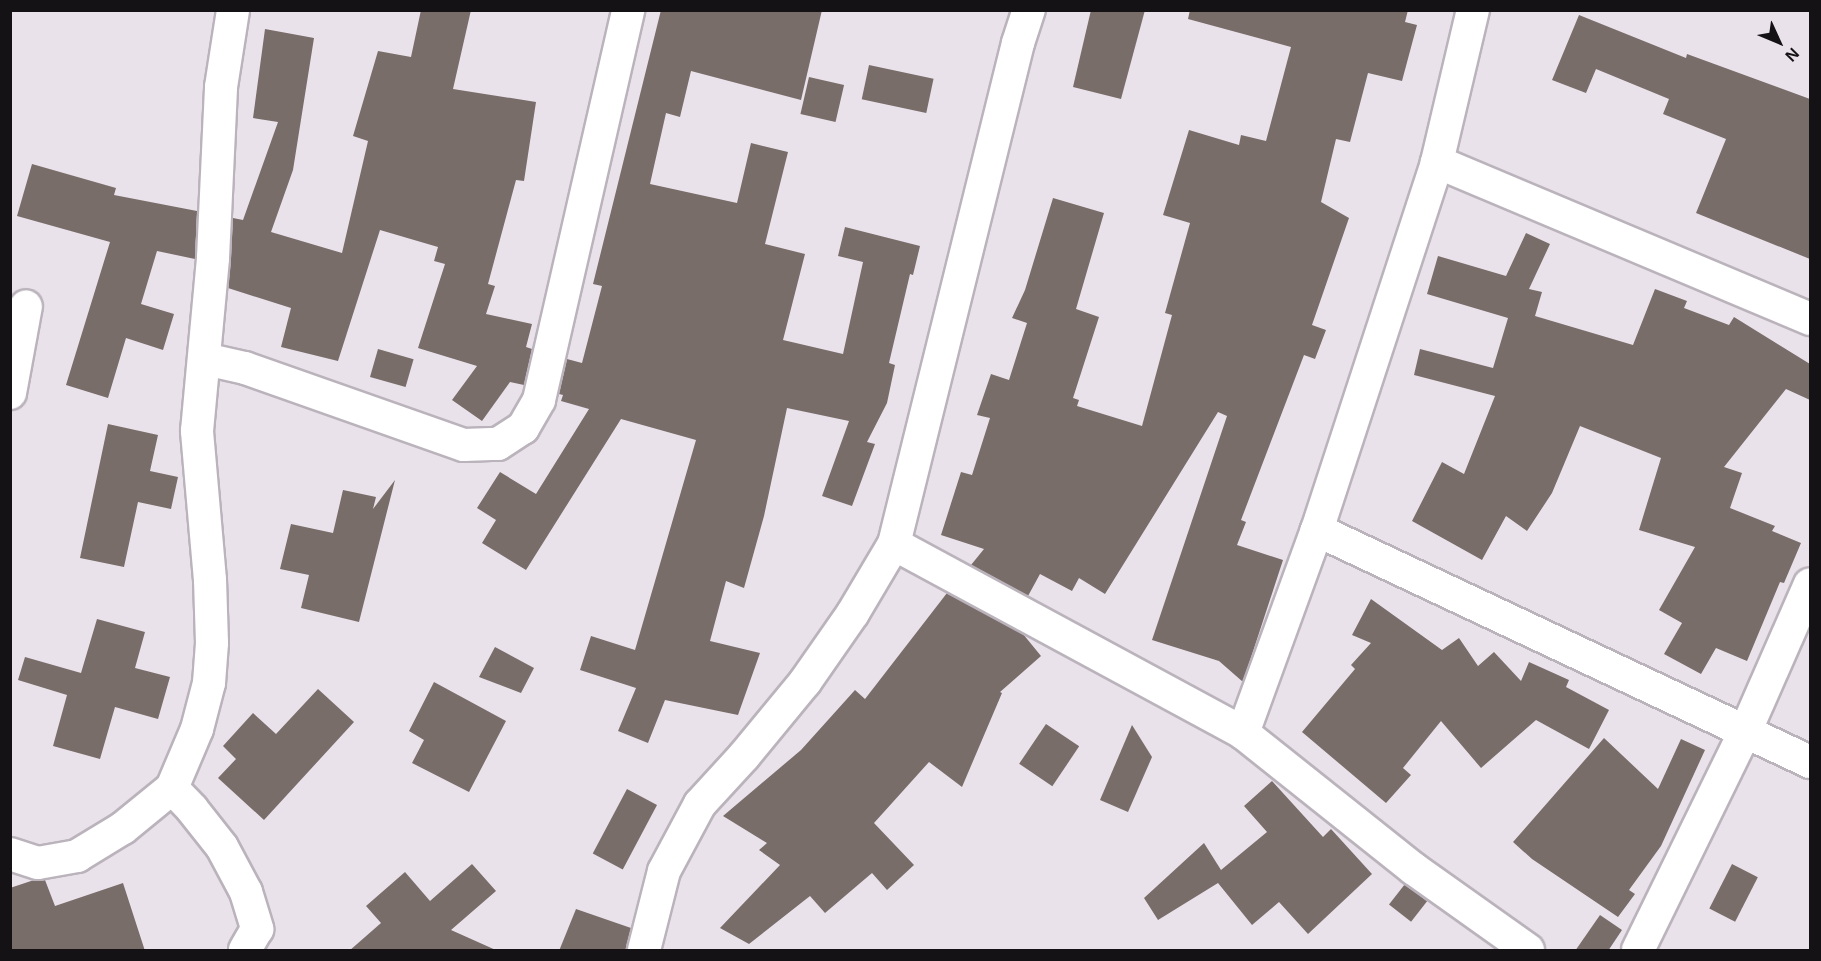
<!DOCTYPE html>
<style>
body{margin:0}
#map{position:relative;width:1821px;height:961px;overflow:hidden;background:#eae2eb;font-family:Helvetica,sans-serif}
div>[style]{position:absolute}
.building>*{inset:0;background:#786d69;transform-origin:0 0}
.roads{filter:drop-shadow(2px 0 #bbb3bc) drop-shadow(-2px 0 #bbb3bc) drop-shadow(0 2px #bbb3bc) drop-shadow(0 -2px #bbb3bc)}
.minor>*{height:32px;margin:-16px;padding:0 16px;transform-origin:16px;border-radius:16px;background:#fff}
span{translate:-50% -50%;white-space:nowrap;text-align:center;line-height:1.15;-webkit-text-stroke:6px #eae2eb;paint-order:stroke}
.frame{position:absolute;inset:0;border:12px solid #141215;pointer-events:none}
.north{position:absolute;left:1749px;top:12px;width:60px;height:60px;-webkit-text-stroke:4px #eae2eb;paint-order:stroke;rotate:134deg;font-size:16px;font-weight:700;line-height:24px;text-align:center;color:#141215}
.north::after{content:'';display:block;margin:auto;width:21px;height:27px;background:#141215;clip-path:polygon(50% 0,100% 100%,50% 72%,0 100%)}
</style>
<div id="map">
<div class="building">
<i style="clip-path:polygon(421px 10px,471px 10px,453px 89px,536px 102px,524px 181px,516px 180px,488px 284px,495px 286px,486px 314px,532px 324px,526px 347px,532px 349px,524px 385px,510px 382px,482px 421px,452px 400px,477px 366px,418px 348px,445px 264px,434px 261px,438px 247px,380px 230px,338px 361px,281px 347px,291px 308px,228px 288px,233px 218px,243px 220px,278px 122px,253px 118px,265px 29px,314px 38px,293px 170px,271px 232px,342px 253px,368px 141px,353px 136px,378px 51px,411px 57px)"></i>
<i style="clip-path:polygon(661px 10px,822px 10px,801px 100px,691px 71px,680px 117px,666px 113px,650px 184px,737px 203px,751px 143px,788px 152px,765px 244px,805px 254px,783px 340px,843px 354px,863px 262px,838px 256px,845px 227px,920px 246px,913px 275px,910px 274px,889px 363px,895px 365px,887px 403px,867px 442px,875px 444px,852px 506px,822px 496px,849px 421px,787px 408px,764px 516px,744px 588px,726px 581px,710px 641px,760px 653px,738px 715px,665px 700px,648px 743px,618px 731px,636px 688px,580px 670px,591px 636px,635px 650px,696px 440px,621px 419px,526px 570px,482px 543px,496px 520px,477px 508px,500px 472px,536px 494px,589px 409px,561px 401px,563px 395px,559px 394px,567px 359px,582px 363px,602px 286px,593px 284px)"></i>
<i style="clip-path:polygon(1091px 10px,1145px 10px,1121px 99px,1073px 87px)"></i>
<i style="clip-path:polygon(1190px 10px,1408px 10px,1405px 22px,1417px 25px,1402px 81px,1368px 73px,1350px 142px,1336px 139px,1321px 202px,1349px 218px,1312px 325px,1326px 330px,1315px 359px,1304px 355px,1241px 520px,1246px 522px,1237px 545px,1283px 560px,1243px 682px,1219px 661px,1152px 640px,1227px 416px,1218px 412px,1105px 594px,1079px 578px,1072px 591px,1040px 574px,1028px 596px,971px 565px,984px 549px,941px 535px,961px 472px,972px 475px,990px 418px,977px 415px,991px 374px,1009px 380px,1027px 323px,1012px 318px,1025px 290px,1053px 198px,1104px 213px,1076px 309px,1099px 317px,1073px 398px,1079px 400px,1077px 406px,1142px 426px,1172px 315px,1165px 313px,1190px 223px,1163px 215px,1189px 130px,1239px 145px,1241px 135px,1266px 141px,1291px 47px,1188px 19px)"></i>
<i style="clip-path:polygon(1579px 15px,1686px 58px,1687px 54px,1810px 99px,1810px 259px,1696px 213px,1726px 139px,1663px 114px,1669px 99px,1596px 69px,1586px 93px,1552px 80px)"></i>
<i style="left:869px;top:65px;width:66px;height:35px;rotate:12deg"></i>
<i style="left:809px;top:77px;width:36px;height:38px;rotate:13deg"></i>
<i style="clip-path:polygon(32px 164px,116px 188px,114px 195px,197px 211px,195px 259px,157px 251px,141px 304px,174px 314px,163px 350px,126px 338px,108px 398px,66px 385px,110px 242px,17px 216px)"></i>
<i style="clip-path:polygon(1526px 233px,1550px 244px,1529px 289px,1542px 292px,1535px 316px,1633px 345px,1655px 289px,1687px 301px,1684px 308px,1729px 325px,1734px 317px,1810px 364px,1810px 400px,1786px 389px,1724px 467px,1742px 473px,1730px 508px,1775px 526px,1772px 531px,1801px 543px,1784px 583px,1780px 582px,1747px 661px,1716px 648px,1701px 674px,1664px 654px,1682px 623px,1659px 610px,1695px 547px,1639px 530px,1661px 458px,1580px 426px,1552px 493px,1527px 531px,1506px 516px,1482px 560px,1412px 521px,1442px 462px,1464px 474px,1495px 396px,1414px 375px,1420px 349px,1493px 368px,1508px 318px,1427px 294px,1438px 256px,1506px 276px)"></i>
<i style="left:378px;top:349px;width:37px;height:29px;rotate:16deg"></i>
<i style="clip-path:polygon(108px 424px,158px 435px,150px 471px,178px 477px,171px 509px,138px 502px,124px 567px,80px 558px)"></i>
<i style="clip-path:polygon(395px 480px,359px 622px,301px 608px,309px 575px,280px 569px,291px 524px,333px 533px,343px 490px,376px 497px,373px 509px)"></i>
<i style="clip-path:polygon(947px 593px,1023px 634px,1041px 656px,1000px 692px,1002px 693px,962px 787px,929px 762px,874px 823px,914px 865px,887px 890px,872px 873px,825px 913px,810px 896px,749px 944px,720px 928px,780px 865px,759px 850px,767px 843px,723px 816px,801px 750px,855px 690px,865px 699px)"></i>
<i style="clip-path:polygon(1371px 599px,1442px 650px,1459px 638px,1478px 666px,1494px 652px,1521px 681px,1529px 662px,1569px 680px,1566px 687px,1609px 710px,1589px 749px,1536px 720px,1481px 768px,1441px 721px,1403px 768px,1411px 775px,1386px 803px,1302px 732px,1355px 669px,1351px 665px,1371px 643px,1352px 635px)"></i>
<i style="clip-path:polygon(97px 619px,145px 632px,135px 668px,170px 677px,158px 719px,115px 707px,100px 759px,53px 746px,67px 695px,18px 680px,25px 657px,81px 673px)"></i>
<i style="clip-path:polygon(495px 647px,534px 668px,521px 693px,479px 677px)"></i>
<i style="clip-path:polygon(434px 682px,506px 721px,469px 792px,412px 763px,424px 740px,409px 731px)"></i>
<i style="clip-path:polygon(318px 689px,354px 722px,264px 820px,218px 778px,236px 759px,223px 746px,253px 713px,276px 734px)"></i>
<i style="left:1046px;top:724px;width:40px;height:48px;rotate:34deg"></i>
<i style="clip-path:polygon(1132px 725px,1152px 757px,1128px 812px,1100px 800px)"></i>
<i style="clip-path:polygon(1604px 738px,1658px 789px,1681px 739px,1705px 750px,1661px 846px,1629px 890px,1635px 894px,1618px 917px,1532px 859px,1513px 842px)"></i>
<i style="clip-path:polygon(1272px 781px,1323px 837px,1331px 829px,1372px 874px,1308px 934px,1279px 902px,1252px 925px,1218px 883px,1158px 920px,1144px 898px,1204px 843px,1221px 870px,1267px 832px,1244px 806px)"></i>
<i style="left:627px;top:789px;width:34px;height:73px;rotate:28deg"></i>
<i style="clip-path:polygon(472px 864px,496px 891px,451px 930px,498px 951px,349px 951px,381px 923px,366px 906px,405px 872px,430px 901px)"></i>
<i style="left:1732px;top:864px;width:29px;height:50px;rotate:27deg"></i>
<i style="clip-path:polygon(34px 880px,45px 880px,55px 906px,123px 883px,145px 951px,10px 951px,10px 888px)"></i>
<i style="left:1405px;top:884px;width:28px;height:26px;rotate:38deg"></i>
<i style="clip-path:polygon(576px 909px,631px 928px,625px 951px,559px 951px)"></i>
<i style="clip-path:polygon(1600px 915px,1622px 930px,1608px 951px,1575px 951px)"></i>
</div>
<div class="roads">
<div class="minor">
<i style="left:1437px;top:162px;width:405px;rotate:22.8deg"></i>
<i style="left:205px;top:359px;width:41px;rotate:12.7deg"></i>
<i style="left:245px;top:368px;width:232px;rotate:19.4deg"></i>
<i style="left:464px;top:445px;width:34px;rotate:-2deg"></i>
<i style="left:498px;top:444px;width:30px;rotate:-33deg"></i>
<i style="left:523px;top:428px;width:32px;rotate:-60deg"></i>
<i style="left:539px;top:400px;width:400px;rotate:-77.1deg"></i>
<i style="left:10px;top:393px;width:88px;rotate:-79.6deg"></i>
<i style="left:1317px;top:530px;width:545px;rotate:25.2deg"></i>
<i style="left:894px;top:544px;width:397px;rotate:28.4deg"></i>
<i style="left:1243px;top:733px;width:218px;rotate:38.5deg"></i>
<i style="left:1414px;top:869px;width:140px;rotate:35.4deg"></i>
<i style="left:1243px;top:733px;width:216px;rotate:-70deg"></i>
<i style="left:1317px;top:530px;width:387px;rotate:-71.9deg"></i>
<i style="left:1437px;top:162px;width:156px;rotate:-76.7deg"></i>
<i style="left:172px;top:788px;width:64px;rotate:-67deg"></i>
<i style="left:197px;top:729px;width:48px;rotate:-75.4deg"></i>
<i style="left:209px;top:683px;width:40px;rotate:-85.7deg"></i>
<i style="left:212px;top:643px;width:63px;rotate:-91.8deg"></i>
<i style="left:210px;top:580px;width:150px;rotate:-95deg"></i>
<i style="left:197px;top:431px;width:174px;rotate:-84.7deg"></i>
<i style="left:213px;top:258px;width:171px;rotate:-87.3deg"></i>
<i style="left:221px;top:87px;width:78px;rotate:-81.1deg"></i>
<i style="left:10px;top:854px;width:29px;rotate:18deg"></i>
<i style="left:38px;top:863px;width:40px;rotate:-10deg"></i>
<i style="left:77px;top:856px;width:54px;rotate:-31.3deg"></i>
<i style="left:123px;top:828px;width:63px;rotate:-39.2deg"></i>
<i style="left:172px;top:788px;width:29px;rotate:46deg"></i>
<i style="left:192px;top:809px;width:48px;rotate:51.7deg"></i>
<i style="left:222px;top:847px;width:51px;rotate:61.9deg"></i>
<i style="left:246px;top:892px;width:39px;rotate:73deg"></i>
<i style="left:257px;top:929px;width:24px;rotate:120deg"></i>
<i style="left:644px;top:950px;width:81px;rotate:-75.8deg"></i>
<i style="left:664px;top:871px;width:76px;rotate:-61.8deg"></i>
<i style="left:700px;top:804px;width:65px;rotate:-47.5deg"></i>
<i style="left:744px;top:756px;width:96px;rotate:-50.5deg"></i>
<i style="left:805px;top:682px;width:84px;rotate:-55.2deg"></i>
<i style="left:853px;top:613px;width:80px;rotate:-59.3deg"></i>
<i style="left:894px;top:544px;width:516px;rotate:-76.1deg"></i>
<i style="left:1018px;top:43px;width:35px;rotate:-72deg"></i>
<i style="left:1638px;top:950px;width:245px;rotate:-63.9deg"></i>
<i style="left:1746px;top:730px;width:159px;rotate:-66.3deg"></i>
</div>
</div>
<div class="frame"></div>
<div class="north">N</div>
</div>
